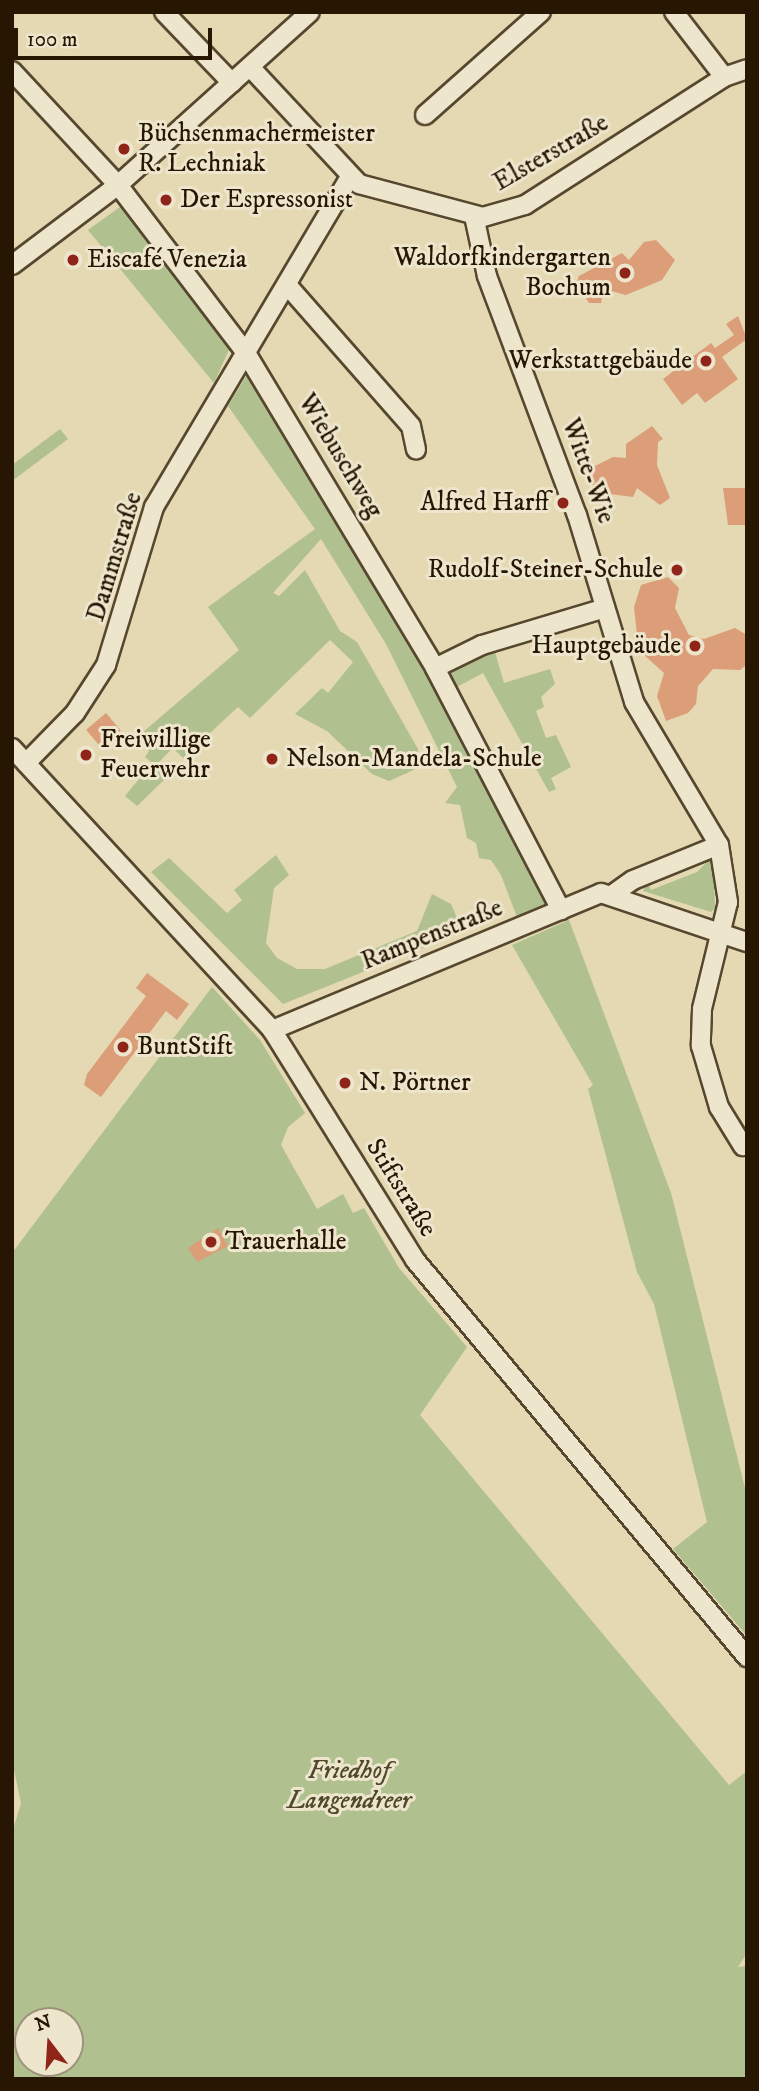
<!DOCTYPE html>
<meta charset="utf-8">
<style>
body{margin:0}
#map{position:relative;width:759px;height:2091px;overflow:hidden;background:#e4d9b2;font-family:"IM FELL DW Pica",serif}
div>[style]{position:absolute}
.green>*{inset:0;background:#b0c08f}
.building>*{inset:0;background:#db9e79;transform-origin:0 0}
.roads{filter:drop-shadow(2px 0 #56472e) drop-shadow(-2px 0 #56472e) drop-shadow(0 2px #56472e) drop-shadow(0 -2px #56472e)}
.minor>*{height:18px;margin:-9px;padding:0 9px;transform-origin:9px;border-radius:9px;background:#ede6cd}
.dots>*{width:19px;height:19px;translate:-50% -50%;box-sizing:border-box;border:4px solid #ede6cd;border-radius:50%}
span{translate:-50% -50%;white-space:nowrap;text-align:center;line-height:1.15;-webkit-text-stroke:6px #ede6cd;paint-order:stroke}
.poi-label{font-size:26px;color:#261602}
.left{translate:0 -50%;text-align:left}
.right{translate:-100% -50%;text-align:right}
.street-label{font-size:26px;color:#261602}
.park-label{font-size:26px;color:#4f492c;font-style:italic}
.frame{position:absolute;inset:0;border:14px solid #261602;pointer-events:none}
.north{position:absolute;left:14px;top:2007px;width:70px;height:70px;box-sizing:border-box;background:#ede6cd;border:2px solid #9d937c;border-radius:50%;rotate:343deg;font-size:19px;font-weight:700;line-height:28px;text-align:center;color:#261602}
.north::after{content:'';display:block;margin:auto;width:24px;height:32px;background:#8f2418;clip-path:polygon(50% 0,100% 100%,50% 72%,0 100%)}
.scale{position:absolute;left:14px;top:28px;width:198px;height:32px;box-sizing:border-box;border:4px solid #261602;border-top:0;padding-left:9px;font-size:21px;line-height:24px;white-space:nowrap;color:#261602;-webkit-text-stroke:5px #ede6cd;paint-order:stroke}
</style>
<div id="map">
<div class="green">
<i style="clip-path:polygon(124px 204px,232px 343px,214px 383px,88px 230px)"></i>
<i style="clip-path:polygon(250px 370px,333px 504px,479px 764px,548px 905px,517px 917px,501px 875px,491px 860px,479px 858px,476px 843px,467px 838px,460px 805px,445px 803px,457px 787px,386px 644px,321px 539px,273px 593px,279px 596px,305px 570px,340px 631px,357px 642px,418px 749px,418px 768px,389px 781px,372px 774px,327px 731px,295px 714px,322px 688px,328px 693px,353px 662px,330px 640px,250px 718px,238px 707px,183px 758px,173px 748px,155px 766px,166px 778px,137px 806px,125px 796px,152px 763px,145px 757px,149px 751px,136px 738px,239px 650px,208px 607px,315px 529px,228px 406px)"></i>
<i style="clip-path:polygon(60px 429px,68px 439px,12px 481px,12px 465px)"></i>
<i style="clip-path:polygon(495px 652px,504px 683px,550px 669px,555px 684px,541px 697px,544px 707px,536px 711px,546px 738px,556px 735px,571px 767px,551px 778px,556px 789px,549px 792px,483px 673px,455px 688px,448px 674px)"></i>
<i style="clip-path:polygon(276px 855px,289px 875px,274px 888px,266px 943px,277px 958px,297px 969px,325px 969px,417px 931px,432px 894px,451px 904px,463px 932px,283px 1004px,151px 872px,169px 858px,227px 913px,242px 900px,234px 890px)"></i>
<i style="clip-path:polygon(713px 856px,715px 908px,711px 912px,643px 891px,647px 882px,651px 890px,697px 872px)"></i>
<i style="clip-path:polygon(569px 920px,671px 1193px,747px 1496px,747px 1636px,673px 1549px,707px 1522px,654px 1304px,637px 1272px,588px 1089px,593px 1085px,512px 945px)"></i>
<i style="clip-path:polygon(evenodd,212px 987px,260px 1040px,305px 1113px,288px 1127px,281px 1145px,317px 1209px,343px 1194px,353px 1213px,364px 1208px,399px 1268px,467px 1347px,420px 1415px,729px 1785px,747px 1771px,747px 1953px,738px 1967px,747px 1966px,747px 2079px,12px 2079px,12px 1833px,21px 1803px,12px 1761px,12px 1253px,212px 987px,28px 2021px,70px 2021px,70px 2063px,28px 2063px,28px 2021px)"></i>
</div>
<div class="building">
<i style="clip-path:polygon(656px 240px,675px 260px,662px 280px,626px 295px,604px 289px,601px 303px,589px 303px,576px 284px,579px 276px,622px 253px,629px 260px,644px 242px)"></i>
<i style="clip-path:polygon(738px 316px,747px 339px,722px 357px,738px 379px,705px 403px,697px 393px,682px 405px,663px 379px,711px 343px,715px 348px,734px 335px,726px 324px)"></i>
<i style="clip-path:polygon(652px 426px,663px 439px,658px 442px,657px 465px,670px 498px,660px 505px,637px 488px,633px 497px,610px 494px,607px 501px,595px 501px,589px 469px,613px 457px,626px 458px,626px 444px)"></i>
<i style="clip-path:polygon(723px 488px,747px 488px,747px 525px,728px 525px)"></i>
<i style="clip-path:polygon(668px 577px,679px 588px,675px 608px,689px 635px,704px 639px,735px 628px,747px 635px,747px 664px,740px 670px,713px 669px,698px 686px,696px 704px,688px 713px,666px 721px,657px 696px,664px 673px,643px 654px,645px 632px,637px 635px,634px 607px,641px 585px)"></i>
<i style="left:106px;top:713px;width:23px;height:26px;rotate:50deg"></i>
<i style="clip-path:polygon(147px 973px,189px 1004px,177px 1020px,166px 1011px,101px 1097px,84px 1085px,87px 1074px,146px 996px,136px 988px)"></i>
<i style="clip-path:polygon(218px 1228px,228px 1246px,197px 1262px,188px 1248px)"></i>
</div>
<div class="roads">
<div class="minor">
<i style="left:164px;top:12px;width:98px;rotate:46.2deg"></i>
<i style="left:674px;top:12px;width:82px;rotate:52.4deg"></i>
<i style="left:250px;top:67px;width:160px;rotate:47deg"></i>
<i style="left:359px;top:184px;width:128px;rotate:14.9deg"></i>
<i style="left:483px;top:217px;width:44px;rotate:-15.9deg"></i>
<i style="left:525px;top:205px;width:237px;rotate:-32.7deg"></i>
<i style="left:724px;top:77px;width:24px;rotate:-19deg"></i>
<i style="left:12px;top:71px;width:156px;rotate:47.1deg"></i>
<i style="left:118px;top:185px;width:211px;rotate:52.7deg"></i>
<i style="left:246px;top:353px;width:367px;rotate:59deg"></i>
<i style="left:435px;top:668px;width:273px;rotate:62.5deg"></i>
<i style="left:425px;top:115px;width:155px;rotate:-41.6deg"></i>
<i style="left:474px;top:216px;width:61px;rotate:77.8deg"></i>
<i style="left:487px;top:276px;width:255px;rotate:69.4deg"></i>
<i style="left:577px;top:515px;width:195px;rotate:73deg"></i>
<i style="left:634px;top:702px;width:166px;rotate:59.3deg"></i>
<i style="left:719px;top:845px;width:58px;rotate:81deg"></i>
<i style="left:728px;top:902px;width:110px;rotate:103.7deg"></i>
<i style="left:702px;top:1009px;width:37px;rotate:92deg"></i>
<i style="left:701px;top:1046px;width:64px;rotate:73.6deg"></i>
<i style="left:719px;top:1107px;width:46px;rotate:58.4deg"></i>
<i style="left:12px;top:265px;width:133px;rotate:-37deg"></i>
<i style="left:118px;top:185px;width:258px;rotate:-42deg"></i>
<i style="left:288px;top:286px;width:186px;rotate:48.7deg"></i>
<i style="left:411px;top:426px;width:24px;rotate:78deg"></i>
<i style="left:435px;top:668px;width:52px;rotate:-26.1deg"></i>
<i style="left:482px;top:645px;width:128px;rotate:-16.7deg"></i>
<i style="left:12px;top:748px;width:384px;rotate:47.3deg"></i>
<i style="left:272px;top:1030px;width:271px;rotate:58.1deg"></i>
<i style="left:415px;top:1260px;width:518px;rotate:50.1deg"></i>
<i style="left:26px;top:763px;width:70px;rotate:-45.6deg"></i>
<i style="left:75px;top:713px;width:57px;rotate:-57.1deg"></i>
<i style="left:106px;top:665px;width:165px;rotate:-73.1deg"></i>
<i style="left:154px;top:507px;width:384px;rotate:-59.3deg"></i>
<i style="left:613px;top:894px;width:24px;rotate:-35deg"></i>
<i style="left:633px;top:880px;width:93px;rotate:-22.1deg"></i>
<i style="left:272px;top:1030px;width:356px;rotate:-22.6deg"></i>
<i style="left:601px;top:893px;width:154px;rotate:18.6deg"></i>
</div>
</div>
<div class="dots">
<i style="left:124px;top:149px;background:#8f2418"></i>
<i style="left:166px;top:200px;background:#8f2418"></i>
<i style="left:73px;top:260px;background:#8f2418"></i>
<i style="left:625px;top:273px;background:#8f2418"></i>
<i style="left:706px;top:361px;background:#8f2418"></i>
<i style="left:563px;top:503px;background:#8f2418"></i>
<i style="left:677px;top:570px;background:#8f2418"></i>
<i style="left:695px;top:646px;background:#8f2418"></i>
<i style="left:86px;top:755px;background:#8f2418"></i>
<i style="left:272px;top:759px;background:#8f2418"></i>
<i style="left:123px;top:1047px;background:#8f2418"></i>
<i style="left:345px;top:1083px;background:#8f2418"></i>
<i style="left:211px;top:1242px;background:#8f2418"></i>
</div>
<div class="poi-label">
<span class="left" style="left:138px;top:149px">Büchsenmachermeister<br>R. Lechniak</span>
<span class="left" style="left:180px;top:200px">Der Espressonist</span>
<span class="right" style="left:611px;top:273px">Waldorfkindergarten<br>Bochum</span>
<span class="left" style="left:87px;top:260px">Eiscafé Venezia</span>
<span class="right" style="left:692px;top:361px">Werkstattgebäude</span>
<span class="right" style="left:549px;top:503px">Alfred Harff</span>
<span class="right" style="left:663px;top:570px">Rudolf-Steiner-Schule</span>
<span class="right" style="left:681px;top:646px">Hauptgebäude</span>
<span class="left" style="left:100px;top:755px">Freiwillige<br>Feuerwehr</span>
<span class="left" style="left:286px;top:759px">Nelson-Mandela-Schule</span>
<span class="left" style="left:137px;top:1047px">BuntStift</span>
<span class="left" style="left:359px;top:1083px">N. Pörtner</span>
<span class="left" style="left:225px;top:1242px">Trauerhalle</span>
</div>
<div class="street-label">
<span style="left:551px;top:153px;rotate:-30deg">Elsterstraße</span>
<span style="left:340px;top:456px;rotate:59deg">Wiebuschweg</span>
<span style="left:588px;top:471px;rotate:70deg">Witte-Wie</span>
<span style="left:115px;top:557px;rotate:-73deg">Dammstraße</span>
<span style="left:432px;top:935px;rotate:-22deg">Rampenstraße</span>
<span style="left:401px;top:1188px;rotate:58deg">Stiftstraße</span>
</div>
<div class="park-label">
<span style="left:349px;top:1786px">Friedhof<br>Langendreer</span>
</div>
<div class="frame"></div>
<div class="north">N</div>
<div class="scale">100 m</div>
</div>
